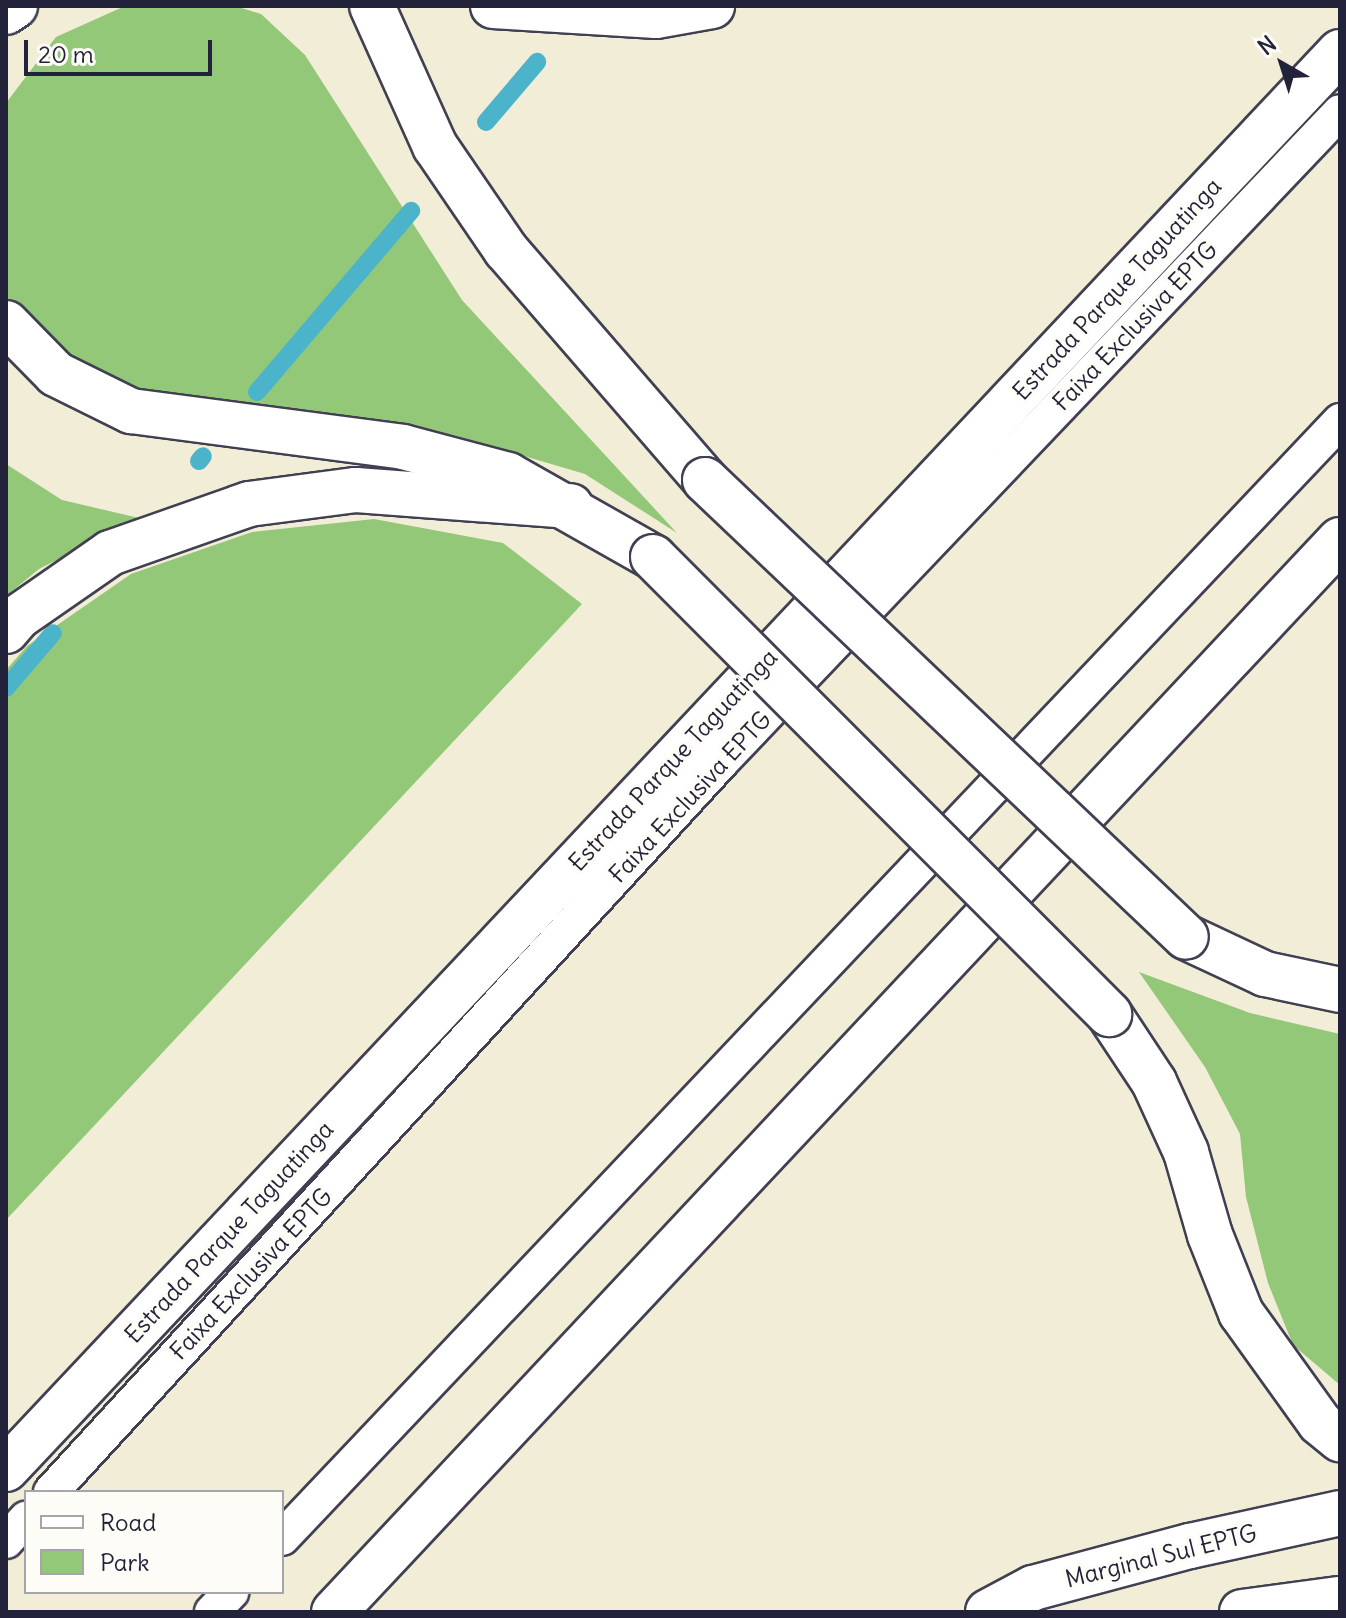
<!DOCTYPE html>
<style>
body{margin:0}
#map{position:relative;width:1346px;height:1618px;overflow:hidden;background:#f2edd7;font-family:Delius,sans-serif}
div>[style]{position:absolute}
.green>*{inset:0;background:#93c879}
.stream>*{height:18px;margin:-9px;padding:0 9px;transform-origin:9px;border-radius:9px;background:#4cb4ca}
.roads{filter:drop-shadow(2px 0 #414052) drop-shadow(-2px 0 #414052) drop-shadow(0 2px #414052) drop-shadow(0 -2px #414052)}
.service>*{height:34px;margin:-17px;padding:0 17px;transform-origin:17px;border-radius:17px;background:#fff}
.secondary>*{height:44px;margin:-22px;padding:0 22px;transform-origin:22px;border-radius:22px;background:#fff}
.primary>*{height:44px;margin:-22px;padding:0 22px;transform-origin:22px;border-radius:22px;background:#fff}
.motorway>*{height:44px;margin:-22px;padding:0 22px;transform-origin:22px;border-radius:22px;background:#fff}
.bridges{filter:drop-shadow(2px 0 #414052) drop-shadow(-2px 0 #414052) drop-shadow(0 2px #414052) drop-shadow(0 -2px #414052)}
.secondary-bridge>*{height:44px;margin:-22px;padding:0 22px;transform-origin:22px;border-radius:22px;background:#fff}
span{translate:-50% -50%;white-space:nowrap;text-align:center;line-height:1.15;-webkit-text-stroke:7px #fdfcf7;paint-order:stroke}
.street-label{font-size:24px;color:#22223b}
.frame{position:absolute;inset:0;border:8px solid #22223b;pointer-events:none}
.legend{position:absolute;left:24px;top:1490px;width:260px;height:104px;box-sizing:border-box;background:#fdfcf7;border:2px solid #a5a5ac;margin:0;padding:10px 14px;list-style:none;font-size:24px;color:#22223b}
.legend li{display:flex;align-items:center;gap:16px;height:40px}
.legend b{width:40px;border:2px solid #a5a5ac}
.north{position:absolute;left:1242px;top:24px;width:80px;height:80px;-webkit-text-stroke:6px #fdfcf7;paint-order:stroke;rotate:321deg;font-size:22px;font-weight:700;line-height:32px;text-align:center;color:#22223b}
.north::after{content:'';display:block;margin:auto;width:28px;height:36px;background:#22223b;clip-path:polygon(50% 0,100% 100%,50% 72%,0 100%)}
.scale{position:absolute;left:24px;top:40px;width:188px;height:36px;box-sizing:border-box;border:4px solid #22223b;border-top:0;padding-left:10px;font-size:24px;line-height:28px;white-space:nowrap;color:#22223b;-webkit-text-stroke:6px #fdfcf7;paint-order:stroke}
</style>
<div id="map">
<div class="green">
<i style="clip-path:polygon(125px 6px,235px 6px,261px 14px,305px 55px,462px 300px,677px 533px,585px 474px,453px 435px,219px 416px,91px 393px,6px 312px,6px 103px,56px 37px)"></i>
<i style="clip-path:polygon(6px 464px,62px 500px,139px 518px,39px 569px,6px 596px)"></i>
<i style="clip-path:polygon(374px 519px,503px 543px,582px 604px,6px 1220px,6px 670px,27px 646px,131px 574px,252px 532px)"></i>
<i style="clip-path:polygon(1139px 972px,1250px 1013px,1340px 1034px,1340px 1385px,1293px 1345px,1268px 1283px,1246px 1197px,1240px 1134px,1205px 1067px)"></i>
</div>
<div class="stream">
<i style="left:486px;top:122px;width:79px;rotate:-49.6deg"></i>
<i style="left:257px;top:392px;width:238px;rotate:-49.6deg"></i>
<i style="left:199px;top:461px;width:6px;rotate:-51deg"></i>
<i style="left:6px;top:688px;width:72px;rotate:-49.5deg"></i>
</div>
<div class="roads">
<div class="service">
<i style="left:51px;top:1492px;width:992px;rotate:-47.45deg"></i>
<i style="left:722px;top:761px;width:896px;rotate:-46.4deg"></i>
<i style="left:282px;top:1538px;width:1539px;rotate:-46.55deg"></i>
<i style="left:6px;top:1541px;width:30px;rotate:-48deg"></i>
<i style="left:212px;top:1612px;width:28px;rotate:-46deg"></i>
</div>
<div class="secondary">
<i style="left:372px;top:6px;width:154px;rotate:65.8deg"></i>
<i style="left:435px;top:146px;width:126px;rotate:55.7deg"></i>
<i style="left:506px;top:250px;width:304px;rotate:49.1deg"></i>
<i style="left:6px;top:323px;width:71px;rotate:45.6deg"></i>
<i style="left:56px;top:374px;width:84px;rotate:26.3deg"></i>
<i style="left:131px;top:411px;width:274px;rotate:7.5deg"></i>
<i style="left:403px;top:447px;width:109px;rotate:14.9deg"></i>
<i style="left:508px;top:475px;width:167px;rotate:29.5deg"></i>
<i style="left:1186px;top:937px;width:87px;rotate:25.1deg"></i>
<i style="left:1265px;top:974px;width:77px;rotate:12deg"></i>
<i style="left:1109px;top:1014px;width:82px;rotate:56.5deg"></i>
<i style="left:1154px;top:1082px;width:77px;rotate:65.4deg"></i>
<i style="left:1186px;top:1152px;width:86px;rotate:73.9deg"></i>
<i style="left:1210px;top:1235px;width:84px;rotate:68.3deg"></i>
<i style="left:1241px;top:1313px;width:135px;rotate:54.3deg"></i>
<i style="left:1320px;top:1423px;width:26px;rotate:39deg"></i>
</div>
<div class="primary">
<i style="left:493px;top:6px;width:163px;rotate:3.5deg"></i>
<i style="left:656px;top:16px;width:57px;rotate:-10.1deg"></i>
<i style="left:6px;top:12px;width:11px;rotate:-34deg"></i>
<i style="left:988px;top:1612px;width:51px;rotate:-28.1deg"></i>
<i style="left:1033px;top:1588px;width:163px;rotate:-15deg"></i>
<i style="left:1190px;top:1546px;width:154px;rotate:-12.4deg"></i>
<i style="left:1242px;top:1612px;width:99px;rotate:-7.6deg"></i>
</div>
<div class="motorway">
<i style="left:6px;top:631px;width:18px;rotate:-49deg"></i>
<i style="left:18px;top:617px;width:112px;rotate:-34.8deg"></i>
<i style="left:110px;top:553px;width:147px;rotate:-19.4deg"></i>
<i style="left:249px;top:504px;width:108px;rotate:-7.5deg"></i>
<i style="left:356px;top:490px;width:215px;rotate:4.3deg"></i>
<i style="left:6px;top:1469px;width:1946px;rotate:-46.73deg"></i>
<i style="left:334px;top:1612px;width:1470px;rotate:-46.82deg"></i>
</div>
</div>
<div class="bridges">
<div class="secondary-bridge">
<i style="left:705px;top:480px;width:663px;rotate:43.53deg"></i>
<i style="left:653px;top:557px;width:646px;rotate:45.06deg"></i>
</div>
</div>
<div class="street-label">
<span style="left:1117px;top:289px;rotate:-47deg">Estrada Parque Taguatinga</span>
<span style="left:1135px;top:326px;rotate:-46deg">Faixa Exclusiva EPTG</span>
<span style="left:673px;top:760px;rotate:-47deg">Estrada Parque Taguatinga</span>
<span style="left:690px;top:797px;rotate:-47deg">Faixa Exclusiva EPTG</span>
<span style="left:229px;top:1232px;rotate:-47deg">Estrada Parque Taguatinga</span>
<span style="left:251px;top:1274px;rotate:-47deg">Faixa Exclusiva EPTG</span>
<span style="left:1161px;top:1556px;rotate:-14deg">Marginal Sul EPTG</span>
</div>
<div class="frame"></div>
<ul class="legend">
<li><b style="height:10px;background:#fff"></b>Road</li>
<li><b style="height:22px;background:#93c879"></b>Park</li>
</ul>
<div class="north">N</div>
<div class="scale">20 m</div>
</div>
